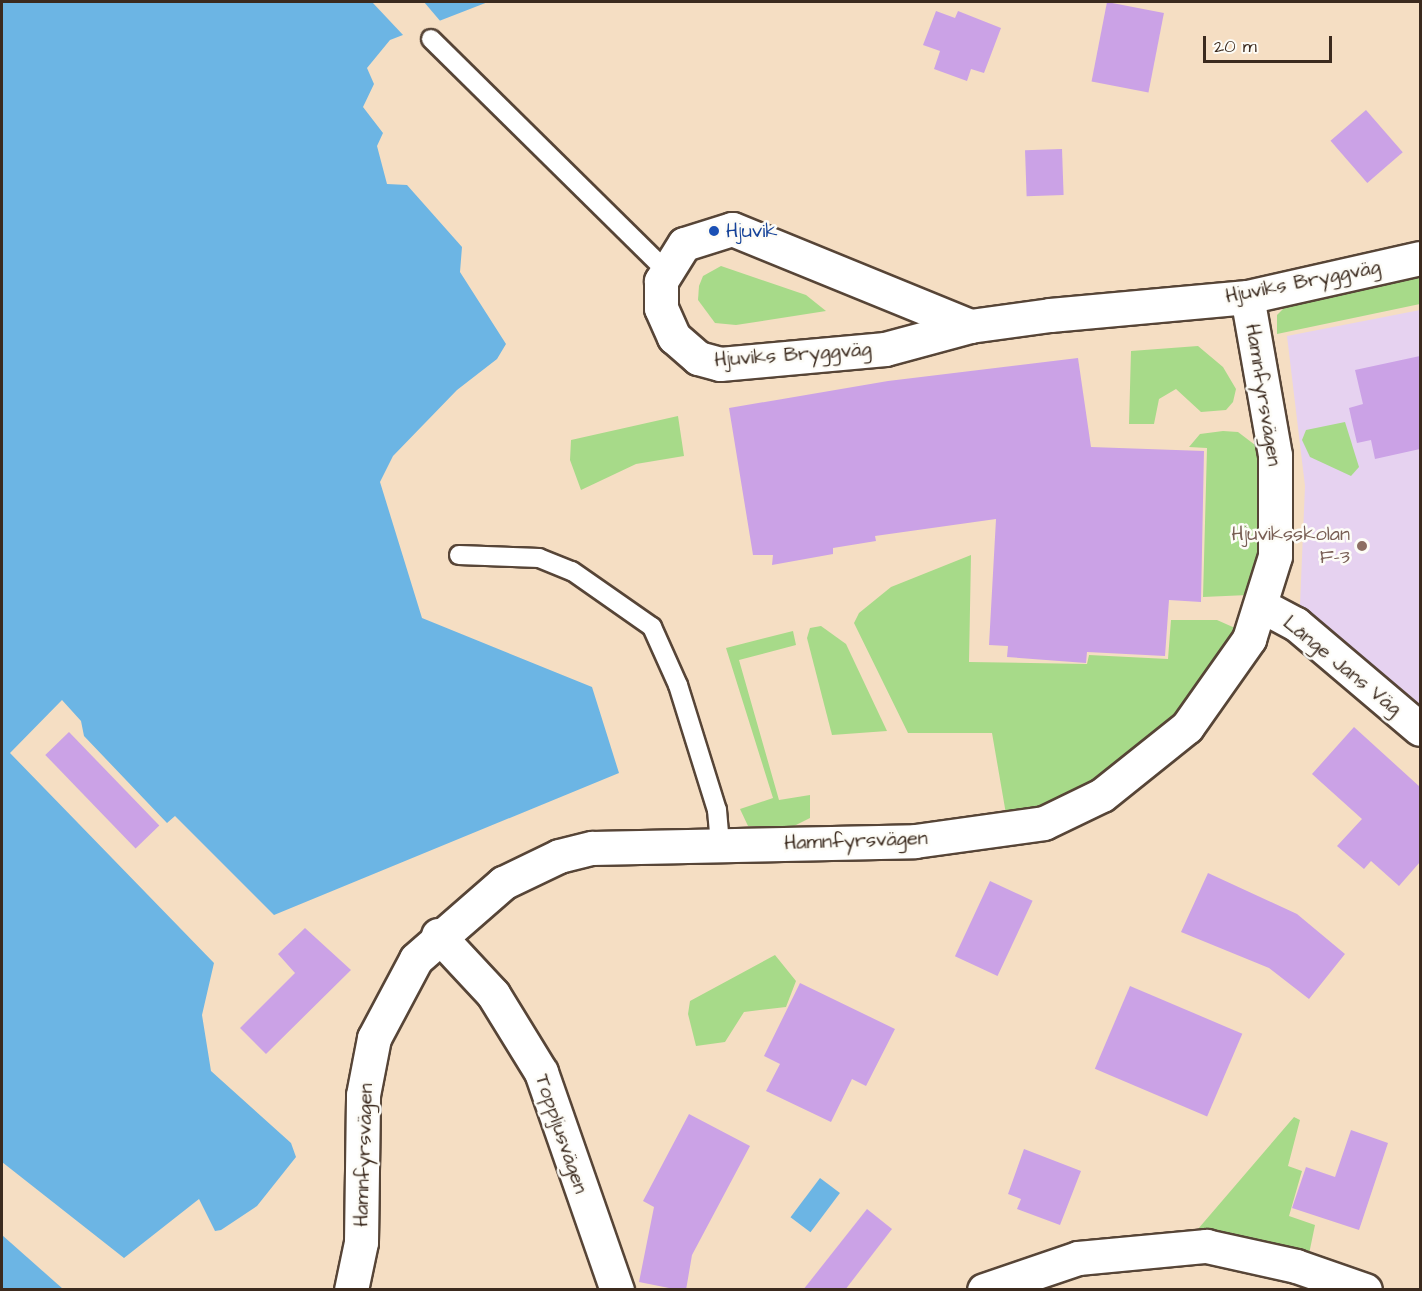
<!DOCTYPE html>
<meta charset="utf-8">
<style>
body{margin:0}
#map{position:relative;width:1422px;height:1291px;overflow:hidden;background:#f5dec3;font-family:"Architects Daughter",sans-serif}
div>[style]{position:absolute}
.built>*{inset:0;background:#e6d2f0}
.green>*{inset:0;background:#a7da89}
.water>*{inset:0;background:#6cb5e4;transform-origin:0 0}
.pier>*{inset:0;background:#f5dec3}
.building>*{inset:0;background:#cba2e6;transform-origin:0 0}
.roads{filter:drop-shadow(2px 0 #574537) drop-shadow(-2px 0 #574537) drop-shadow(0 2px #574537) drop-shadow(0 -2px #574537)}
.lane>*{height:18px;margin:-9px;padding:0 9px;transform-origin:9px;border-radius:9px;background:#fff}
.street>*{height:33px;margin:-16.5px;padding:0 16.5px;transform-origin:16.5px;border-radius:16.5px;background:#fff}
.secondary>*{height:33px;margin:-16.5px;padding:0 16.5px;transform-origin:16.5px;border-radius:16.5px;background:#fff}
.dots>*{width:16px;height:16px;translate:-50% -50%;box-sizing:border-box;border:3px solid #fdfcf7;border-radius:50%}
span{translate:-50% -50%;white-space:nowrap;text-align:center;line-height:1.15;-webkit-text-stroke:5px #fdfcf7;paint-order:stroke}
.transit-label{font-size:20px;color:#164399}
.left{translate:0 -50%;text-align:left}
.street-label{font-size:20px;color:#3b2a1e}
.education-label{font-size:20px;color:#785e54}
.right{translate:-100% -50%;text-align:right}
.frame{position:absolute;inset:0;border:3px solid #3b2a1e;pointer-events:none}
.scale{position:absolute;left:1203px;top:36px;width:129px;height:27px;box-sizing:border-box;border:3px solid #3b2a1e;border-top:0;padding-left:8px;font-size:18px;line-height:21px;white-space:nowrap;color:#3b2a1e;-webkit-text-stroke:4px #fdfcf7;paint-order:stroke}
</style>
<div id="map">
<div class="built">
<i style="clip-path:polygon(1420px 310px,1420px 709px,1300px 605px,1305px 486px,1287px 336px)"></i>
</div>
<div class="green">
<i style="clip-path:polygon(721px 266px,806px 295px,826px 311px,736px 325px,715px 323px,698px 300px,699px 286px,703px 276px)"></i>
<i style="clip-path:polygon(1420px 273px,1420px 304px,1277px 334px,1277px 315px,1288px 304px)"></i>
<i style="clip-path:polygon(1198px 346px,1223px 367px,1236px 389px,1233px 402px,1226px 410px,1201px 412px,1176px 389px,1159px 399px,1154px 424px,1129px 424px,1131px 351px)"></i>
<i style="clip-path:polygon(678px 416px,684px 456px,636px 464px,581px 490px,570px 460px,571px 440px)"></i>
<i style="clip-path:polygon(1345px 422px,1359px 467px,1351px 476px,1310px 457px,1302px 440px,1306px 430px)"></i>
<i style="clip-path:polygon(1223px 431px,1238px 432px,1259px 448px,1260px 541px,1248px 595px,1203px 597px,1207px 448px,1189px 447px,1200px 434px)"></i>
<i style="clip-path:polygon(971px 555px,969px 662px,1087px 664px,1089px 655px,1168px 659px,1171px 620px,1217px 620px,1235px 628px,1187px 702px,1107px 774px,1043px 806px,1006px 814px,992px 733px,908px 733px,854px 623px,859px 613px,891px 587px)"></i>
<i style="clip-path:polygon(821px 626px,846px 644px,887px 731px,832px 735px,807px 638px,810px 628px)"></i>
<i style="clip-path:polygon(793px 631px,796px 645px,739px 660px,779px 800px,810px 795px,810px 818px,794px 826px,748px 826px,740px 809px,773px 798px,726px 648px)"></i>
<i style="clip-path:polygon(775px 955px,796px 981px,786px 1007px,744px 1012px,725px 1042px,696px 1046px,688px 1014px,690px 1001px)"></i>
<i style="clip-path:polygon(1294px 1117px,1300px 1120px,1288px 1166px,1302px 1171px,1289px 1216px,1315px 1225px,1309px 1254px,1198px 1229px)"></i>
</div>
<div class="water">
<i style="clip-path:polygon(2px 2px,488px 2px,390px 40px,367px 68px,374px 84px,363px 107px,383px 133px,377px 146px,387px 184px,407px 185px,462px 247px,460px 272px,506px 344px,497px 359px,457px 390px,393px 456px,380px 482px,422px 618px,592px 687px,619px 773px,274px 915px,175px 816px,167px 823px,84px 736px,81px 721px,62px 700px,10px 753px,214px 963px,202px 1015px,211px 1071px,291px 1143px,296px 1157px,257px 1206px,221px 1230px,215px 1231px,199px 1199px,124px 1258px,2px 1162px)"></i>
<i style="left:820px;top:1178px;width:25px;height:49px;rotate:37deg"></i>
<i style="clip-path:polygon(2px 1235px,63px 1289px,2px 1289px)"></i>
</div>
<div class="pier">
<i style="clip-path:polygon(372px 2px,424px 2px,441px 22px,404px 36px)"></i>
</div>
<div class="building">
<i style="left:1107px;top:2px;width:58px;height:81px;rotate:11deg"></i>
<i style="clip-path:polygon(936px 11px,955px 18px,958px 11px,1001px 28px,984px 73px,971px 69px,967px 81px,934px 69px,940px 51px,923px 45px)"></i>
<i style="left:1366px;top:110px;width:56px;height:47px;rotate:49deg"></i>
<i style="left:1062px;top:149px;width:46px;height:37px;rotate:88deg"></i>
<i style="clip-path:polygon(1420px 356px,1420px 449px,1375px 459px,1371px 440px,1357px 443px,1353px 426px,1349px 408px,1363px 404px,1355px 370px)"></i>
<i style="clip-path:polygon(1078px 358px,1091px 447px,1204px 451px,1201px 602px,1169px 600px,1165px 656px,1087px 652px,1086px 663px,1007px 657px,1008px 646px,989px 645px,996px 519px,875px 536px,876px 541px,833px 548px,833px 554px,772px 565px,773px 555px,753px 555px,729px 408px,888px 381px)"></i>
<i style="clip-path:polygon(1354px 727px,1420px 787px,1420px 862px,1399px 886px,1371px 861px,1364px 869px,1337px 846px,1362px 819px,1312px 774px)"></i>
<i style="left:69px;top:732px;width:130px;height:33px;rotate:46deg"></i>
<i style="clip-path:polygon(1208px 873px,1297px 914px,1345px 954px,1309px 999px,1269px 968px,1181px 932px)"></i>
<i style="left:990px;top:881px;width:47px;height:83px;rotate:25deg"></i>
<i style="clip-path:polygon(305px 928px,351px 970px,266px 1054px,240px 1028px,295px 973px,278px 954px)"></i>
<i style="clip-path:polygon(800px 983px,895px 1029px,866px 1086px,852px 1079px,831px 1122px,766px 1091px,780px 1064px,764px 1056px)"></i>
<i style="left:1130px;top:986px;width:122px;height:90px;rotate:23deg"></i>
<i style="clip-path:polygon(689px 1114px,750px 1146px,692px 1255px,686px 1290px,679px 1290px,639px 1282px,654px 1207px,643px 1201px)"></i>
<i style="clip-path:polygon(1351px 1130px,1388px 1143px,1359px 1230px,1292px 1208px,1306px 1167px,1335px 1177px)"></i>
<i style="clip-path:polygon(1024px 1149px,1081px 1171px,1060px 1225px,1017px 1209px,1021px 1199px,1008px 1194px)"></i>
<i style="clip-path:polygon(867px 1209px,892px 1229px,845px 1290px,803px 1290px)"></i>
</div>
<div class="roads">
<div class="lane">
<i style="left:431px;top:39px;width:327px;rotate:44.6deg"></i>
<i style="left:459px;top:555px;width:80px;rotate:2.1deg"></i>
<i style="left:539px;top:558px;width:35px;rotate:22deg"></i>
<i style="left:572px;top:571px;width:98px;rotate:35deg"></i>
<i style="left:652px;top:627px;width:64px;rotate:65.9deg"></i>
<i style="left:678px;top:685px;width:131px;rotate:72.7deg"></i>
<i style="left:717px;top:810px;width:34px;rotate:85deg"></i>
</div>
<div class="street">
<i style="left:1262px;top:606px;width:38px;rotate:28deg"></i>
<i style="left:1296px;top:624px;width:162px;rotate:40.3deg"></i>
<i style="left:438px;top:935px;width:81px;rotate:47deg"></i>
<i style="left:493px;top:994px;width:92px;rotate:58.4deg"></i>
<i style="left:541px;top:1072px;width:231px;rotate:70.8deg"></i>
<i style="left:351px;top:1290px;width:49px;rotate:-78.2deg"></i>
<i style="left:361px;top:1242px;width:147px;rotate:-89.2deg"></i>
<i style="left:363px;top:1095px;width:58px;rotate:-79.1deg"></i>
<i style="left:374px;top:1038px;width:89px;rotate:-62deg"></i>
<i style="left:416px;top:959px;width:116px;rotate:-41.1deg"></i>
<i style="left:503px;top:883px;width:62px;rotate:-25.7deg"></i>
<i style="left:559px;top:856px;width:34px;rotate:-14deg"></i>
<i style="left:592px;top:848px;width:323px;rotate:-1.2deg"></i>
<i style="left:915px;top:841px;width:130px;rotate:-7.9deg"></i>
<i style="left:1044px;top:823px;width:64px;rotate:-25.8deg"></i>
<i style="left:1102px;top:795px;width:109px;rotate:-38.7deg"></i>
<i style="left:1187px;top:727px;width:108px;rotate:-54.8deg"></i>
<i style="left:1249px;top:639px;width:87px;rotate:-72.6deg"></i>
<i style="left:1275px;top:556px;width:101px;rotate:-90deg"></i>
<i style="left:1275px;top:455px;width:160px;rotate:-100deg"></i>
<i style="left:984px;top:1290px;width:99px;rotate:-18.8deg"></i>
<i style="left:1078px;top:1258px;width:129px;rotate:-5.4deg"></i>
<i style="left:1206px;top:1246px;width:92px;rotate:12.5deg"></i>
<i style="left:1296px;top:1266px;width:73px;rotate:19.2deg"></i>
</div>
<div class="secondary">
<i style="left:970px;top:326px;width:257px;rotate:-157.8deg"></i>
<i style="left:732px;top:229px;width:50px;rotate:162.6deg"></i>
<i style="left:684px;top:244px;width:44px;rotate:121.9deg"></i>
<i style="left:661px;top:281px;width:27px;rotate:90deg"></i>
<i style="left:661px;top:308px;width:32px;rotate:66deg"></i>
<i style="left:674px;top:337px;width:32px;rotate:41deg"></i>
<i style="left:698px;top:358px;width:23px;rotate:15deg"></i>
<i style="left:720px;top:364px;width:166px;rotate:-5.2deg"></i>
<i style="left:885px;top:349px;width:88px;rotate:-15.1deg"></i>
<i style="left:970px;top:326px;width:81px;rotate:-7.8deg"></i>
<i style="left:1050px;top:315px;width:198px;rotate:-5.2deg"></i>
<i style="left:1247px;top:297px;width:177px;rotate:-12.7deg"></i>
</div>
</div>
<div class="dots">
<i style="left:714px;top:231px;background:#1a4fb4"></i>
<i style="left:1362px;top:546px;background:#8d6e63"></i>
</div>
<div class="transit-label">
<span class="left" style="left:726px;top:231px">Hjuvik</span>
</div>
<div class="street-label">
<span style="left:1303px;top:282px;rotate:-11deg">Hjuviks Bryggväg</span>
<span style="left:793px;top:355px;rotate:-4deg">Hjuviks Bryggväg</span>
<span style="left:1263px;top:395px;rotate:81deg">Hamnfyrsvägen</span>
<span style="left:1342px;top:666px;rotate:39deg">Långe Jans Väg</span>
<span style="left:856px;top:841px;rotate:-2deg">Hamnfyrsvägen</span>
<span style="left:561px;top:1134px;rotate:71deg">Toppljusvägen</span>
<span style="left:364px;top:1155px;rotate:-88deg">Hamnfyrsvägen</span>
</div>
<div class="education-label">
<span class="right" style="left:1350px;top:546px">Hjuviksskolan<br>F-3</span>
</div>
<div class="frame"></div>
<div class="scale">20 m</div>
</div>
